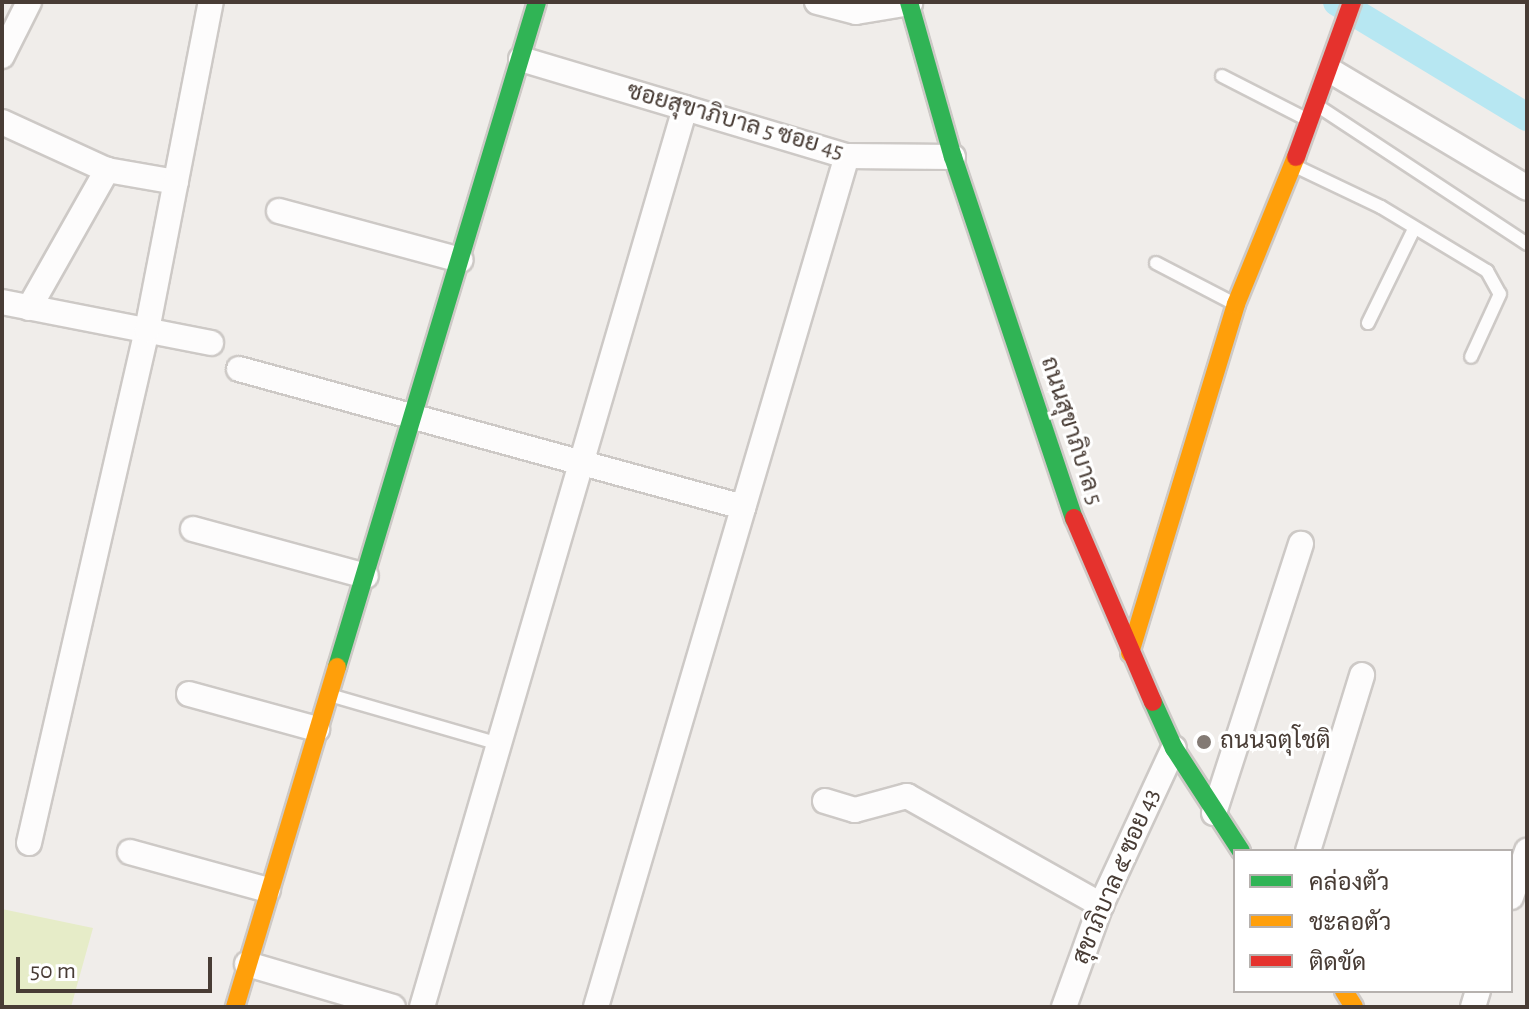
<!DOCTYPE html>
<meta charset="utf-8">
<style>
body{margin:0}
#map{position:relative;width:1529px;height:1009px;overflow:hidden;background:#f0edea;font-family:"Alegreya Sans",Sarabun,sans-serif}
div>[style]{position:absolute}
.green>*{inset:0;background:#e6ecc8}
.canal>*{height:28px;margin:-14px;padding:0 14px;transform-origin:14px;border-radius:14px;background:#b7e7f2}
.roads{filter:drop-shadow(2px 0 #cdc9c6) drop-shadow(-2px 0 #cdc9c6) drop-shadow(0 2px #cdc9c6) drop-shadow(0 -2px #cdc9c6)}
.lane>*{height:12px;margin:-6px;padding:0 6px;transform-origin:6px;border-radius:6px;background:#fdfcfc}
.street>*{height:24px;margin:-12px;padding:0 12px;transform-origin:12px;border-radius:12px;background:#fdfcfc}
.fast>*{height:18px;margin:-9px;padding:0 9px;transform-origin:9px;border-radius:9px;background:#30b455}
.slow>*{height:18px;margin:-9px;padding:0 9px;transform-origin:9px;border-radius:9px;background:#ff9f0a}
.jam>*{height:18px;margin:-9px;padding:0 9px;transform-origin:9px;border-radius:9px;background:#e5322d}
.dots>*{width:22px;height:22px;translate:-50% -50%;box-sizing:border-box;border:4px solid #fff;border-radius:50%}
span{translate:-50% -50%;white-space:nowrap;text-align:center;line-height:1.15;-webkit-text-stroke:6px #fff;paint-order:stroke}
.street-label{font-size:24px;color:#483c35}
.poi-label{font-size:24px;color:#483c35}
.left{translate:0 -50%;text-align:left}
.frame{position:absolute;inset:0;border:4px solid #483c35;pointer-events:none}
.legend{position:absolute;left:1233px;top:849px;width:280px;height:144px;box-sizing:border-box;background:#fff;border:2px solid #b6b1ae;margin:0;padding:10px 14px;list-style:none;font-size:24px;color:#483c35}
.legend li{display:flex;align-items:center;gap:16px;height:40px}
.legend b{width:40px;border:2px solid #b6b1ae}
.scale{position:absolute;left:16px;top:957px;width:196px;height:36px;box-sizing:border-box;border:4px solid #483c35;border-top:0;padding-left:10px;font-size:24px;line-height:28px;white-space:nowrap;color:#483c35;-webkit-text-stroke:6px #fff;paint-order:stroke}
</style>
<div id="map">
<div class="green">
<i style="clip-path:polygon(2px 909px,93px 928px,71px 1007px,2px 1007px)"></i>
</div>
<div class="canal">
<i style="left:1337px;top:2px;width:222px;rotate:31.2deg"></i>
</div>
<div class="roads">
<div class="lane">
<i style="left:1222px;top:76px;width:97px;rotate:27.1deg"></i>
<i style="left:1321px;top:108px;width:247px;rotate:33.4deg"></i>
<i style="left:1297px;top:167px;width:93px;rotate:25.5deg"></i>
<i style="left:1381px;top:207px;width:124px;rotate:31.1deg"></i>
<i style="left:1487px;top:271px;width:26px;rotate:61deg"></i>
<i style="left:1500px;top:294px;width:69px;rotate:114.7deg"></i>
<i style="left:1156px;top:263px;width:87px;rotate:27.5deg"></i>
<i style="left:1368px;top:323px;width:105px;rotate:-63.9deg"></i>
<i style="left:333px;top:696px;width:173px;rotate:16.1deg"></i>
</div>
<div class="street">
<i style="left:817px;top:2px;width:40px;rotate:14.4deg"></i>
<i style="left:856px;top:12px;width:55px;rotate:-9.5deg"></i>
<i style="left:2px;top:56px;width:60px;rotate:-63.4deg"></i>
<i style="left:521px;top:59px;width:340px;rotate:16.6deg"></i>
<i style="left:847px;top:156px;width:106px;rotate:0.5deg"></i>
<i style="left:1331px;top:71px;width:228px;rotate:30.8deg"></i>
<i style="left:2px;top:122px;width:115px;rotate:24.6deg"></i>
<i style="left:107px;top:170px;width:70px;rotate:9.9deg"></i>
<i style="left:279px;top:211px;width:188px;rotate:15.1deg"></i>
<i style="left:2px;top:302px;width:213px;rotate:11.1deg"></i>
<i style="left:29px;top:308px;width:159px;rotate:-60.5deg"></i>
<i style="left:239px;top:369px;width:523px;rotate:15.31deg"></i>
<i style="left:193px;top:529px;width:179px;rotate:15.2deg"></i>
<i style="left:189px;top:694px;width:133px;rotate:15.3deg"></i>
<i style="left:825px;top:801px;width:31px;rotate:17deg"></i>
<i style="left:855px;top:810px;width:54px;rotate:-15.1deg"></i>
<i style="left:907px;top:796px;width:223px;rotate:29.3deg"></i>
<i style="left:1214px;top:813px;width:283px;rotate:-72.1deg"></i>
<i style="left:29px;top:843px;width:526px;rotate:-77.05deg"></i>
<i style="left:147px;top:330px;width:334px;rotate:-79deg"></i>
<i style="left:1308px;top:851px;width:184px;rotate:-72.9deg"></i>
<i style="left:130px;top:852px;width:143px;rotate:15.4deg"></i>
<i style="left:1511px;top:897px;width:49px;rotate:-70.8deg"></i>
<i style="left:247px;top:964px;width:152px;rotate:16.4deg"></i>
<i style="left:422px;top:1007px;width:937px;rotate:-73.69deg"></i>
<i style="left:596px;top:1007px;width:887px;rotate:-73.57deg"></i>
<i style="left:1064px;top:1007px;width:109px;rotate:-70.1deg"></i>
<i style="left:1101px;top:905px;width:173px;rotate:-65.1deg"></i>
<i style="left:1473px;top:1007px;width:17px;rotate:-73deg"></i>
</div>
<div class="fast">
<i style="left:909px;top:2px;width:161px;rotate:74.2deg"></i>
<i style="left:953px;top:157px;width:381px;rotate:71.5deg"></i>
<i style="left:337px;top:667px;width:694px;rotate:-73.26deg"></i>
<i style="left:1153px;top:702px;width:51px;rotate:65.5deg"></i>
<i style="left:1174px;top:748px;width:123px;rotate:57deg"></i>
</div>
<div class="slow">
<i style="left:1130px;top:653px;width:365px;rotate:-73.1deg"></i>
<i style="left:1236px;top:304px;width:159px;rotate:-67.8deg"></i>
<i style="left:1344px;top:991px;width:19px;rotate:58deg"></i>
<i style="left:235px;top:1007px;width:355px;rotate:-73.3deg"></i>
</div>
<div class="jam">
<i style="left:1296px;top:157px;width:165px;rotate:-70.1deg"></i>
<i style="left:1074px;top:518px;width:200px;rotate:66.8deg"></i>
</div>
</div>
<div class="dots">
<i style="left:1204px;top:742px;background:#837a74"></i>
</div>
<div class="street-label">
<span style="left:735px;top:122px;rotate:16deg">ซอยสุขาภิบาล 5 ซอย 45</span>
<span style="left:1071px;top:431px;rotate:72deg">ถนนสุขาภิบาล 5</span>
<span style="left:1117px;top:877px;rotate:-67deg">สุขาภิบาล ๕ ซอย 43</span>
</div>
<div class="poi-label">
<span class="left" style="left:1220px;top:742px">ถนนจตุโชติ</span>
</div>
<div class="frame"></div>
<ul class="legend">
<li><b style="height:10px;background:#30b455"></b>คล่องตัว</li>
<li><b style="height:10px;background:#ff9f0a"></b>ชะลอตัว</li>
<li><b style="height:10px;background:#e5322d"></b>ติดขัด</li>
</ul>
<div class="scale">50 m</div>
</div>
